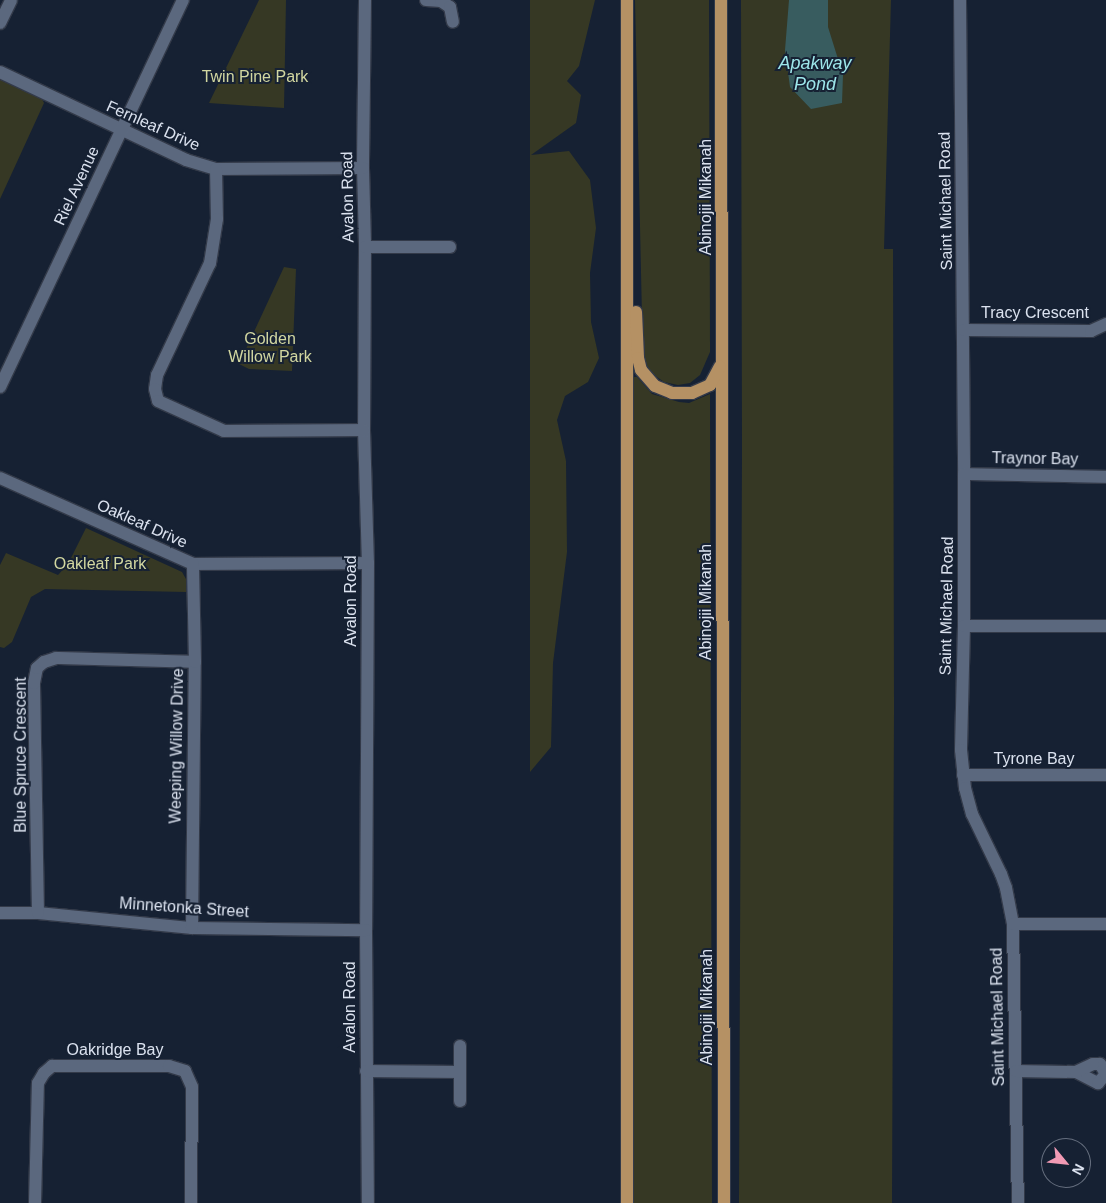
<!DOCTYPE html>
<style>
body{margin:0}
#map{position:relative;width:1106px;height:1203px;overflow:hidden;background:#162133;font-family:Helvetica,sans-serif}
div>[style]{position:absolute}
.green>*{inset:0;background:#363824}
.water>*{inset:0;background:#385c5f}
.roads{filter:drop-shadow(1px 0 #333a49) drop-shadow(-1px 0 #333a49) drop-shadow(0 1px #333a49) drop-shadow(0 -1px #333a49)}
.street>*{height:12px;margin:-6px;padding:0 6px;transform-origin:6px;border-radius:6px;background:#5b687e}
.primary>*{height:12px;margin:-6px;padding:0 6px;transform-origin:6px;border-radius:6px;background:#b59164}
span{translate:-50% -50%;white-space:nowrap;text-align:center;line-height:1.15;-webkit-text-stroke:4px #162133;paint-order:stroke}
.park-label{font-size:16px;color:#d2d7a1}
.street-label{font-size:16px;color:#dbe2ef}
.water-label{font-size:18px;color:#9de6ea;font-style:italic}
.north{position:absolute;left:1041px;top:1138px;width:50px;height:50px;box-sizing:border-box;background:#162133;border:1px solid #656e7e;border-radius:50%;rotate:118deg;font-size:14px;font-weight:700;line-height:20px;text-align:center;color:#dbe2ef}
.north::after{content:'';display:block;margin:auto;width:18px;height:22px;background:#f19ab4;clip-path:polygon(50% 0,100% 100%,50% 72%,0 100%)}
</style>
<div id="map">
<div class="green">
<i style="clip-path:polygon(259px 0,286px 0,284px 108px,209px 103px)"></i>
<i style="clip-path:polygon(530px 0,595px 0,579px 66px,567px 81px,581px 95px,576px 123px,531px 155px,569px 151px,590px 180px,596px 228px,590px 273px,591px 322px,599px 358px,588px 382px,565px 396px,557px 420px,566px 461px,567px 552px,553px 663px,551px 747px,530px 772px)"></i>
<i style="clip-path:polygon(635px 0,709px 0,710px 352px,700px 375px,690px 383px,678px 385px,664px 382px,650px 372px,643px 362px)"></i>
<i style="clip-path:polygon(741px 0,891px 0,884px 249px,893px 249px,894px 709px,892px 1203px,739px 1203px,742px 451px)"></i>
<i style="clip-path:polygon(0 79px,42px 99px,44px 103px,0 199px)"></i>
<i style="clip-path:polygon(284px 267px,296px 269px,292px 371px,249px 369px,239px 364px)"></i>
<i style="clip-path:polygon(632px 377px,637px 377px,652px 394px,679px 402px,689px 403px,710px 394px,712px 1203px,633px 1203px)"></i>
<i style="clip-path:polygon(86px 528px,182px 572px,186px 579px,186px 592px,45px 589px,31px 597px,12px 642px,4px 648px,0 647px,0 565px,6px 553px,58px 575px,68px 564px)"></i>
</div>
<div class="water">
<i style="clip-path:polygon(789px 0,828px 0,828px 27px,843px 75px,842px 103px,811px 109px,790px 87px,785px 50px)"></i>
</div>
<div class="roads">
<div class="street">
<i style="left:365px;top:0;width:168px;rotate:90.7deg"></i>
<i style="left:363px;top:168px;width:79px;rotate:88.5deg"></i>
<i style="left:365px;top:247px;width:183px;rotate:90.3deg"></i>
<i style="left:364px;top:430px;width:133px;rotate:88.3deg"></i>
<i style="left:368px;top:563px;width:367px;rotate:90.3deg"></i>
<i style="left:366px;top:930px;width:273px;rotate:89.6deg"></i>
<i style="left:426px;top:0;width:15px;rotate:4deg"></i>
<i style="left:441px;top:1px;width:11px;rotate:34deg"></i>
<i style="left:450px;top:7px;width:15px;rotate:79deg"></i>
<i style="left:960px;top:0;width:474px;rotate:89.5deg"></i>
<i style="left:964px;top:474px;width:152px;rotate:90deg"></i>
<i style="left:964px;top:626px;width:124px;rotate:91.4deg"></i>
<i style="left:961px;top:750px;width:38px;rotate:84deg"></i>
<i style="left:965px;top:788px;width:27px;rotate:75deg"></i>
<i style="left:972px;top:814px;width:67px;rotate:64.2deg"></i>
<i style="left:1001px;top:874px;width:15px;rotate:70deg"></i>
<i style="left:1006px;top:888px;width:37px;rotate:79deg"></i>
<i style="left:1013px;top:924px;width:279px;rotate:89deg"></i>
<i style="left:0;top:23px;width:25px;rotate:-64deg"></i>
<i style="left:0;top:72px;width:206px;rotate:25.3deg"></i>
<i style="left:186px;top:160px;width:31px;rotate:17deg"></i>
<i style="left:216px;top:169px;width:147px;rotate:-0.4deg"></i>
<i style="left:216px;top:169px;width:50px;rotate:88.9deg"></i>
<i style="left:217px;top:219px;width:45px;rotate:99deg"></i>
<i style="left:210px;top:263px;width:124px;rotate:115.3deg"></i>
<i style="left:157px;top:375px;width:14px;rotate:98deg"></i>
<i style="left:155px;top:389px;width:12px;rotate:76deg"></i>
<i style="left:158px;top:401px;width:72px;rotate:24.4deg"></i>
<i style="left:224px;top:431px;width:140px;rotate:-0.4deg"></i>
<i style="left:365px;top:247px;width:85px"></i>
<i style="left:964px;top:330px;width:127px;rotate:0.5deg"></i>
<i style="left:1091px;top:331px;width:17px;rotate:-25deg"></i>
<i style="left:0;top:387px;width:428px;rotate:-64.7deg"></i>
<i style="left:964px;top:474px;width:142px;rotate:1.2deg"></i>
<i style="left:0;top:478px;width:211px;rotate:24deg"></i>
<i style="left:193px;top:564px;width:175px;rotate:-0.3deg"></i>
<i style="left:964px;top:626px;width:142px"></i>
<i style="left:963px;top:775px;width:143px"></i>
<i style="left:0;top:913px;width:38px"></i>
<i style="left:38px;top:913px;width:155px;rotate:5.6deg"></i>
<i style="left:192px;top:928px;width:174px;rotate:0.7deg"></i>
<i style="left:38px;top:913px;width:230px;rotate:-91deg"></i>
<i style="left:34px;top:683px;width:15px;rotate:-79deg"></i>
<i style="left:37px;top:668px;width:9px;rotate:-41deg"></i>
<i style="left:44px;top:662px;width:13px;rotate:-18deg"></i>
<i style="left:56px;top:658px;width:139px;rotate:1.6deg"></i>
<i style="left:1013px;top:924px;width:93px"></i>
<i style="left:192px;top:928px;width:266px;rotate:-89.4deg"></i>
<i style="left:195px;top:662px;width:98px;rotate:-91.2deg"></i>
<i style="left:366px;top:1071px;width:94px;rotate:0.6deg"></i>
<i style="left:1016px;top:1071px;width:60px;rotate:1deg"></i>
<i style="left:1076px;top:1072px;width:25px;rotate:27deg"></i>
<i style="left:1098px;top:1083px;width:12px;rotate:-48deg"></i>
<i style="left:1106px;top:1074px;width:12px;rotate:-121deg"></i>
<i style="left:1100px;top:1064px;width:7px;rotate:180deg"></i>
<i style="left:1093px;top:1064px;width:19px;rotate:155deg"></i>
<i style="left:460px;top:1101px;width:55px;rotate:-90deg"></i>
<i style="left:35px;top:1203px;width:120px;rotate:-88.6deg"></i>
<i style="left:38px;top:1083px;width:12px;rotate:-59deg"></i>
<i style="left:44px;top:1073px;width:11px;rotate:-41deg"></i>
<i style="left:52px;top:1066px;width:117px"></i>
<i style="left:169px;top:1066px;width:17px;rotate:17deg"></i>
<i style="left:185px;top:1071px;width:17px;rotate:66deg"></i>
<i style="left:192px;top:1087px;width:116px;rotate:90.5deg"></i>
</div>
<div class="primary">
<i style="left:627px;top:0;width:1203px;rotate:90deg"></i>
<i style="left:721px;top:0;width:1203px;rotate:89.86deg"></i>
<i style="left:636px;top:312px;width:46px;rotate:87.5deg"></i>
<i style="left:638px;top:358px;width:12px;rotate:76deg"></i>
<i style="left:641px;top:370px;width:21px;rotate:49deg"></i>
<i style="left:655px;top:386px;width:18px;rotate:22deg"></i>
<i style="left:672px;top:393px;width:20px"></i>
<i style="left:692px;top:393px;width:20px;rotate:-24deg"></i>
<i style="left:710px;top:385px;width:21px;rotate:-62deg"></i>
</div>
</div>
<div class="park-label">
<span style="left:255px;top:77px">Twin Pine Park</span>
<span style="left:270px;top:348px">Golden<br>Willow Park</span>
<span style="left:100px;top:564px">Oakleaf Park</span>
</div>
<div class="street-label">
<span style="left:153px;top:126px;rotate:24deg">Fernleaf Drive</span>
<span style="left:77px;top:186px;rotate:-65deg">Riel Avenue</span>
<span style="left:348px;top:197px;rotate:-91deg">Avalon Road</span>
<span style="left:706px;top:197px;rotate:-90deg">Abinojii Mikanah</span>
<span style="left:946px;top:201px;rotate:-91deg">Saint Michael Road</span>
<span style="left:1035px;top:313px">Tracy Crescent</span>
<span style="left:1035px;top:459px;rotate:1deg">Traynor Bay</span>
<span style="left:142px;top:524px;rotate:24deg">Oakleaf Drive</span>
<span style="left:351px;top:601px;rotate:-90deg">Avalon Road</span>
<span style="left:706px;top:602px;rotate:-90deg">Abinojii Mikanah</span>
<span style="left:947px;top:606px;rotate:-89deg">Saint Michael Road</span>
<span style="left:177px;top:746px;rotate:-89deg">Weeping Willow Drive</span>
<span style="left:21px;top:755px;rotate:-90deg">Blue Spruce Crescent</span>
<span style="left:1034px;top:759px">Tyrone Bay</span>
<span style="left:184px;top:908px;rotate:4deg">Minnetonka Street</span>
<span style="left:350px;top:1007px;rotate:-90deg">Avalon Road</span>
<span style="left:707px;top:1007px;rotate:-90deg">Abinojii Mikanah</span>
<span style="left:998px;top:1017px;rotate:-91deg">Saint Michael Road</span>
<span style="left:115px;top:1050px">Oakridge Bay</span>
</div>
<div class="water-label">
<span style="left:815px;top:74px">Apakway<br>Pond</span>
</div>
<div class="north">N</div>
</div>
